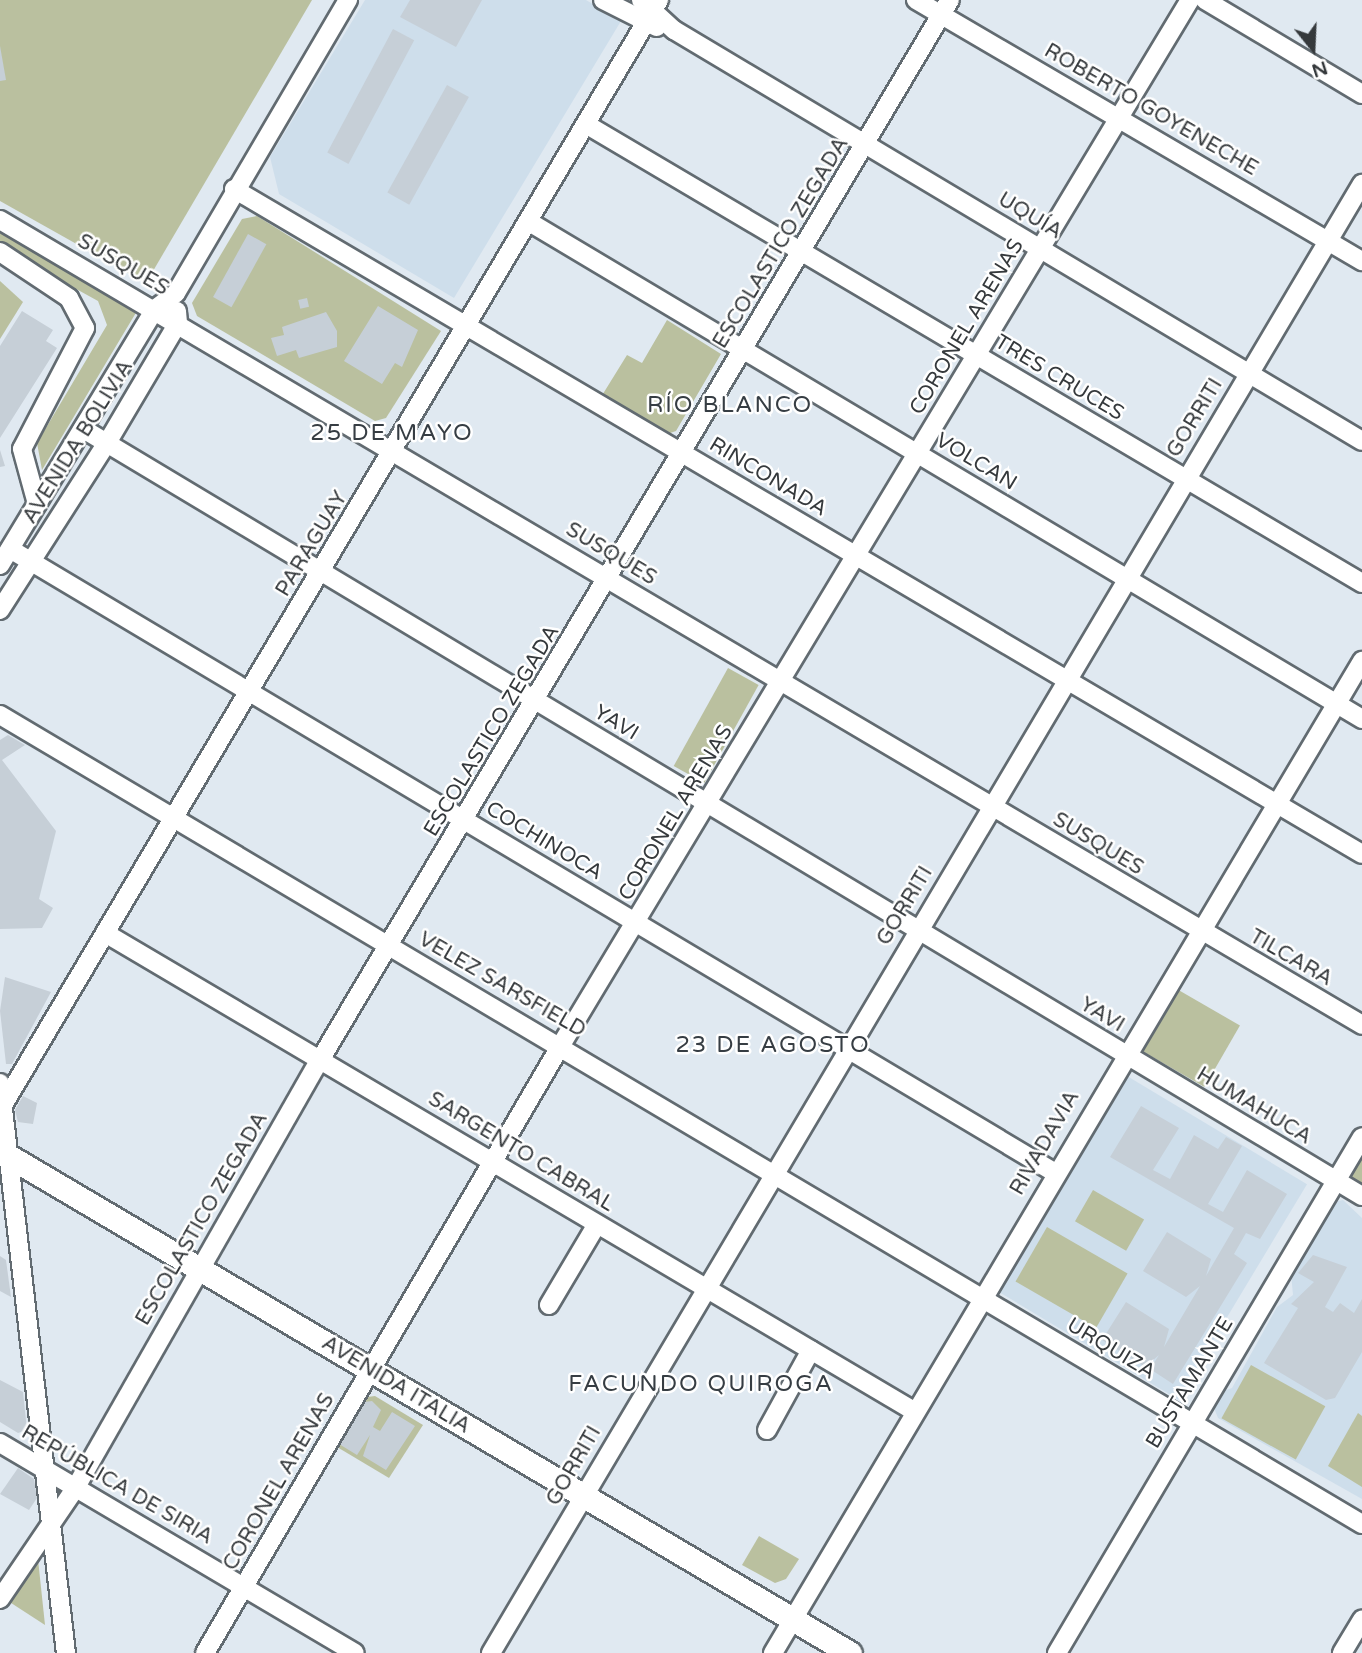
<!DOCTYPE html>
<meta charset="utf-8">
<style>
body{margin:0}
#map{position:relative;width:1362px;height:1653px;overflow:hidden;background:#e0e9f1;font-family:"Varela Round",sans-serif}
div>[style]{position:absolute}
.built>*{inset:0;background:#cedeeb;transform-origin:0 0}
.green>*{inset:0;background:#bac09f;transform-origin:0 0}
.building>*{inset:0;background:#c6cfd7;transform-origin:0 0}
.roads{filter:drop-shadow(2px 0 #626b71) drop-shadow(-2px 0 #626b71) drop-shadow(0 2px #626b71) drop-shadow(0 -2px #626b71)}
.minor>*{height:18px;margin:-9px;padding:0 9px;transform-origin:9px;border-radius:9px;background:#fff}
.major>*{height:23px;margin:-11.5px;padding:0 11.5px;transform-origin:11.5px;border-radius:11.5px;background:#fff}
span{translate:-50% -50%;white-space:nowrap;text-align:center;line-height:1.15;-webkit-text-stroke:5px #fff;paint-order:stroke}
.street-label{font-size:21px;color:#35393c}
.neighbourhood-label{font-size:23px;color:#363d43;letter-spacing:2px}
.north{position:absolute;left:1278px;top:14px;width:70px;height:70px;-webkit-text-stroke:5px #fff;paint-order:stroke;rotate:162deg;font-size:19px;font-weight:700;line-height:28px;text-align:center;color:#35393c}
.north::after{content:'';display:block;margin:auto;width:24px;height:32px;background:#35393c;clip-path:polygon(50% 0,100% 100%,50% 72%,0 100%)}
</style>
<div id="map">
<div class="built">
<i style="clip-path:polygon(365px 0,586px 0,621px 21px,454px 298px,279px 194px,270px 157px)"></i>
<i style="left:1127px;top:1076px;width:210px;height:251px;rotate:31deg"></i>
<i style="clip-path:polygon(1343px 1200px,1362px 1218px,1362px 1499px,1218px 1418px,1214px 1408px,1221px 1392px,1232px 1388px,1277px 1307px,1293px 1295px,1291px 1274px,1334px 1202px)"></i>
</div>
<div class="green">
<i style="clip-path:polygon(0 0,312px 0,146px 283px,0 201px)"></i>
<i style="clip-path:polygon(257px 216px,441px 331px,386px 418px,375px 421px,197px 316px,192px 303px,242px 219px)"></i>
<i style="clip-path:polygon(0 233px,137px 311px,42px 470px,37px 443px,107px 325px,98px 301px,0 247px)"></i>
<i style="clip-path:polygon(0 281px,23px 302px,0 339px)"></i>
<i style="clip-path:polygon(667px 320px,721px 354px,676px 431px,661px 436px,601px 397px,627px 355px,642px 363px)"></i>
<i style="left:728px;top:668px;width:35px;height:112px;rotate:29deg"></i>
<i style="left:1175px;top:988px;width:75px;height:71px;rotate:30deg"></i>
<i style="clip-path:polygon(1362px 1145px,1362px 1188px,1352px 1182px,1349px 1167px)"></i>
<i style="left:1093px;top:1190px;width:59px;height:36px;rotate:30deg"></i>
<i style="left:1047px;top:1227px;width:93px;height:63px;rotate:30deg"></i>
<i style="left:1251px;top:1365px;width:85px;height:61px;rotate:29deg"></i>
<i style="clip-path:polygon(375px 1396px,423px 1425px,389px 1478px,332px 1444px,360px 1398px)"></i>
<i style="clip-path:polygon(1358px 1413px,1362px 1416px,1362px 1487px,1328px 1466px)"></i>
<i style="clip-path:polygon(759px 1536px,799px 1559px,786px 1579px,775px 1583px,742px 1565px)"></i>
<i style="clip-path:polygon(37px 1550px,45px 1625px,8px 1601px)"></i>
</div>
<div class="building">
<i style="clip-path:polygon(410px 0,482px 0,456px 47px,400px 17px)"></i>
<i style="left:393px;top:29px;width:24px;height:140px;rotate:28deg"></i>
<i style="clip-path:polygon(0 46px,6px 80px,0 81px)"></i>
<i style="left:447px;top:85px;width:25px;height:123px;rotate:29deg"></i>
<i style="left:248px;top:234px;width:21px;height:72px;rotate:29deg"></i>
<i style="left:307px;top:298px;width:9px;height:9px;rotate:77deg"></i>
<i style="clip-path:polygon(378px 306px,418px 330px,402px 367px,395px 363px,382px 384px,344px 361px)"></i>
<i style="clip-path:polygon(22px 311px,53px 330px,46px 341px,57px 348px,0 438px,0 346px)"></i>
<i style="clip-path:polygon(326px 312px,337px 331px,337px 347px,299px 358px,296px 350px,277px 356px,271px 338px,284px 335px,282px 327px)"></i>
<i style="clip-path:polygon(0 450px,5px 466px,0 467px)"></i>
<i style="clip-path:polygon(8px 735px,25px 745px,2px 760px,56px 831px,39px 899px,53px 908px,42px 928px,0 929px,0 740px)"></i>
<i style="clip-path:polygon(5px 977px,51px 992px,12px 1064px,6px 1064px,0 1011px)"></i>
<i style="clip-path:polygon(23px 1096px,37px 1103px,33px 1124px,18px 1122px,15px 1110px)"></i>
<i style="clip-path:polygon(1141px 1106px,1179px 1128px,1153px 1170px,1170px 1179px,1194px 1135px,1218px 1149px,1226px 1137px,1242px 1146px,1208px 1204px,1223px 1212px,1247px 1170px,1287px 1194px,1260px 1239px,1246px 1233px,1234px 1254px,1247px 1263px,1173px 1384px,1150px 1369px,1159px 1355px,1145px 1367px,1102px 1340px,1126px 1302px,1169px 1329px,1164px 1347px,1200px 1286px,1186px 1297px,1143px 1271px,1167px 1232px,1211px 1259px,1206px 1276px,1234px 1228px,1110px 1157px)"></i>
<i style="clip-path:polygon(1313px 1255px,1347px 1267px,1325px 1307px,1333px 1312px,1340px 1303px,1354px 1313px,1362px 1299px,1362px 1352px,1335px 1398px,1326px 1400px,1264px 1363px,1298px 1308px,1291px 1304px,1314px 1282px,1298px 1273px)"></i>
<i style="clip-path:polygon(0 1256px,6px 1260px,11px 1297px,0 1291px)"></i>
<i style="clip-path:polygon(0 1380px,23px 1392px,27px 1430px,18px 1433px,0 1422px)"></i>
<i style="clip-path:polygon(372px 1401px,381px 1410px,373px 1427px,380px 1431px,392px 1412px,415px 1426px,386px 1470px,363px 1456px,370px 1435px,357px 1455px,339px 1444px,364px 1402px)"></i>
<i style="clip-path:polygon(18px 1468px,34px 1479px,37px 1498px,29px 1510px,0 1494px)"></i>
</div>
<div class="roads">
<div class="minor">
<i style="left:603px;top:0;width:60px;rotate:26.6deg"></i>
<i style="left:641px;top:0;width:45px;rotate:42.3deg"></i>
<i style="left:674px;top:30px;width:801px;rotate:30.85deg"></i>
<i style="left:916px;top:0;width:517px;rotate:30.34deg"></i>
<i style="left:1205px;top:0;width:183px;rotate:30.9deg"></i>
<i style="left:589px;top:126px;width:898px;rotate:30.59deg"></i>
<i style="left:234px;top:189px;width:1309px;rotate:30.52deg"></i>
<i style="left:0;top:220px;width:1582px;rotate:30.58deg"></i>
<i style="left:531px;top:223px;width:968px;rotate:30.83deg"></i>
<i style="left:0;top:252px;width:83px;rotate:33.7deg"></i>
<i style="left:69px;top:298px;width:34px;rotate:62deg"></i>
<i style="left:85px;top:328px;width:136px;rotate:117.5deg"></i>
<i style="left:22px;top:449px;width:57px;rotate:74.7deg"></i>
<i style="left:85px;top:430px;width:1489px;rotate:30.96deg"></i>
<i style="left:10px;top:549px;width:1216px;rotate:30.83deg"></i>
<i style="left:0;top:565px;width:299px;rotate:-58.8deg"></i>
<i style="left:155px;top:309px;width:26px;rotate:-37deg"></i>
<i style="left:176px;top:293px;width:340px;rotate:-59.6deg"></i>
<i style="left:0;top:610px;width:198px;rotate:-57.4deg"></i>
<i style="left:107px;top:443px;width:139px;rotate:-59.4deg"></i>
<i style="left:178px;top:323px;width:12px;rotate:-95deg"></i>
<i style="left:0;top:715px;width:1584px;rotate:30.71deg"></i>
<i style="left:105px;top:933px;width:940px;rotate:30.58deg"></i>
<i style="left:0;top:1083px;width:574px;rotate:83.4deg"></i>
<i style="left:0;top:1110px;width:1291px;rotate:-59.3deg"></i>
<i style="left:549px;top:1305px;width:94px;rotate:-59.3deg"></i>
<i style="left:767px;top:1430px;width:91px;rotate:-61.2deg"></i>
<i style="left:0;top:1443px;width:412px;rotate:30.6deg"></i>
<i style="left:0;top:1599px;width:135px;rotate:-55.8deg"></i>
<i style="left:76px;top:1487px;width:492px;rotate:-60.3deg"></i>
<i style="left:320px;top:1060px;width:1233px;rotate:-59.28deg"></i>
<i style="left:205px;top:1653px;width:705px;rotate:-59.65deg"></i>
<i style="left:561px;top:1045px;width:1220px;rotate:-58.96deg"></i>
<i style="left:491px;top:1653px;width:1708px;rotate:-59.34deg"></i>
<i style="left:773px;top:1653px;width:1154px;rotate:-59.3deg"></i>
<i style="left:1057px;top:1653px;width:599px;rotate:-59.41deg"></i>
<i style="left:1342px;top:1653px;width:39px;rotate:-59deg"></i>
</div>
<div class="major">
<i style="left:0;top:1151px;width:987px;rotate:30.57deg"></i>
</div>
</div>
<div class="street-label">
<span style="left:1151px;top:110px;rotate:30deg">ROBERTO GOYENECHE</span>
<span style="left:1030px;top:216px;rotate:31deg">UQUÍA</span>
<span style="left:781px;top:243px;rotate:-59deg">ESCOLASTICO ZEGADA</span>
<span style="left:123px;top:265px;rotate:30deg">SUSQUES</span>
<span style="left:967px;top:327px;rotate:-59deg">CORONEL ARENAS</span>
<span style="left:1059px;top:378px;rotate:31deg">TRES CRUCES</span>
<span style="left:1195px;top:418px;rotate:-59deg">GORRITI</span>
<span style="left:78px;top:442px;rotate:-58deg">AVENIDA BOLIVIA</span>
<span style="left:976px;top:462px;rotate:31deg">VOLCAN</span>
<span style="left:768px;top:477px;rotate:31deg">RINCONADA</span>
<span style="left:312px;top:544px;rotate:-59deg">PARAGUAY</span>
<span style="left:611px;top:554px;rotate:31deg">SUSQUES</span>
<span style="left:616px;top:723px;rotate:31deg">YAVI</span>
<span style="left:492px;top:731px;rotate:-59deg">ESCOLASTICO ZEGADA</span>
<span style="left:676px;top:813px;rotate:-59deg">CORONEL ARENAS</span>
<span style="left:544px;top:841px;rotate:31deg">COCHINOCA</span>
<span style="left:1098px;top:844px;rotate:31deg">SUSQUES</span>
<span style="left:905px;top:906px;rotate:-59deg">GORRITI</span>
<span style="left:1291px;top:958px;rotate:30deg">TILCARA</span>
<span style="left:502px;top:985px;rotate:30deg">VELEZ SARSFIELD</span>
<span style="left:1102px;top:1015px;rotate:31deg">YAVI</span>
<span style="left:1254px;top:1106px;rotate:31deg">HUMAHUCA</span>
<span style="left:1045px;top:1143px;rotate:-60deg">RIVADAVIA</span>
<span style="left:521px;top:1152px;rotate:31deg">SARGENTO CABRAL</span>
<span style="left:202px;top:1219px;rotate:-60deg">ESCOLASTICO ZEGADA</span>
<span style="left:1111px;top:1349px;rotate:31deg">URQUIZA</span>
<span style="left:1190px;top:1383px;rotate:-59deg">BUSTAMANTE</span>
<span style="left:396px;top:1385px;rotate:31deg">AVENIDA ITALIA</span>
<span style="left:574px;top:1466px;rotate:-60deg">GORRITI</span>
<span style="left:279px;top:1482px;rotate:-60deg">CORONEL ARENAS</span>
<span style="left:117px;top:1485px;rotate:30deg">REPÚBLICA DE SIRIA</span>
</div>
<div class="neighbourhood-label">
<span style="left:730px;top:405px">RÍO BLANCO</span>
<span style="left:392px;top:433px">25 DE MAYO</span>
<span style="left:773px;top:1045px">23 DE AGOSTO</span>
<span style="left:701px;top:1384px">FACUNDO QUIROGA</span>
</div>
<div class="north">N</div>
</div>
